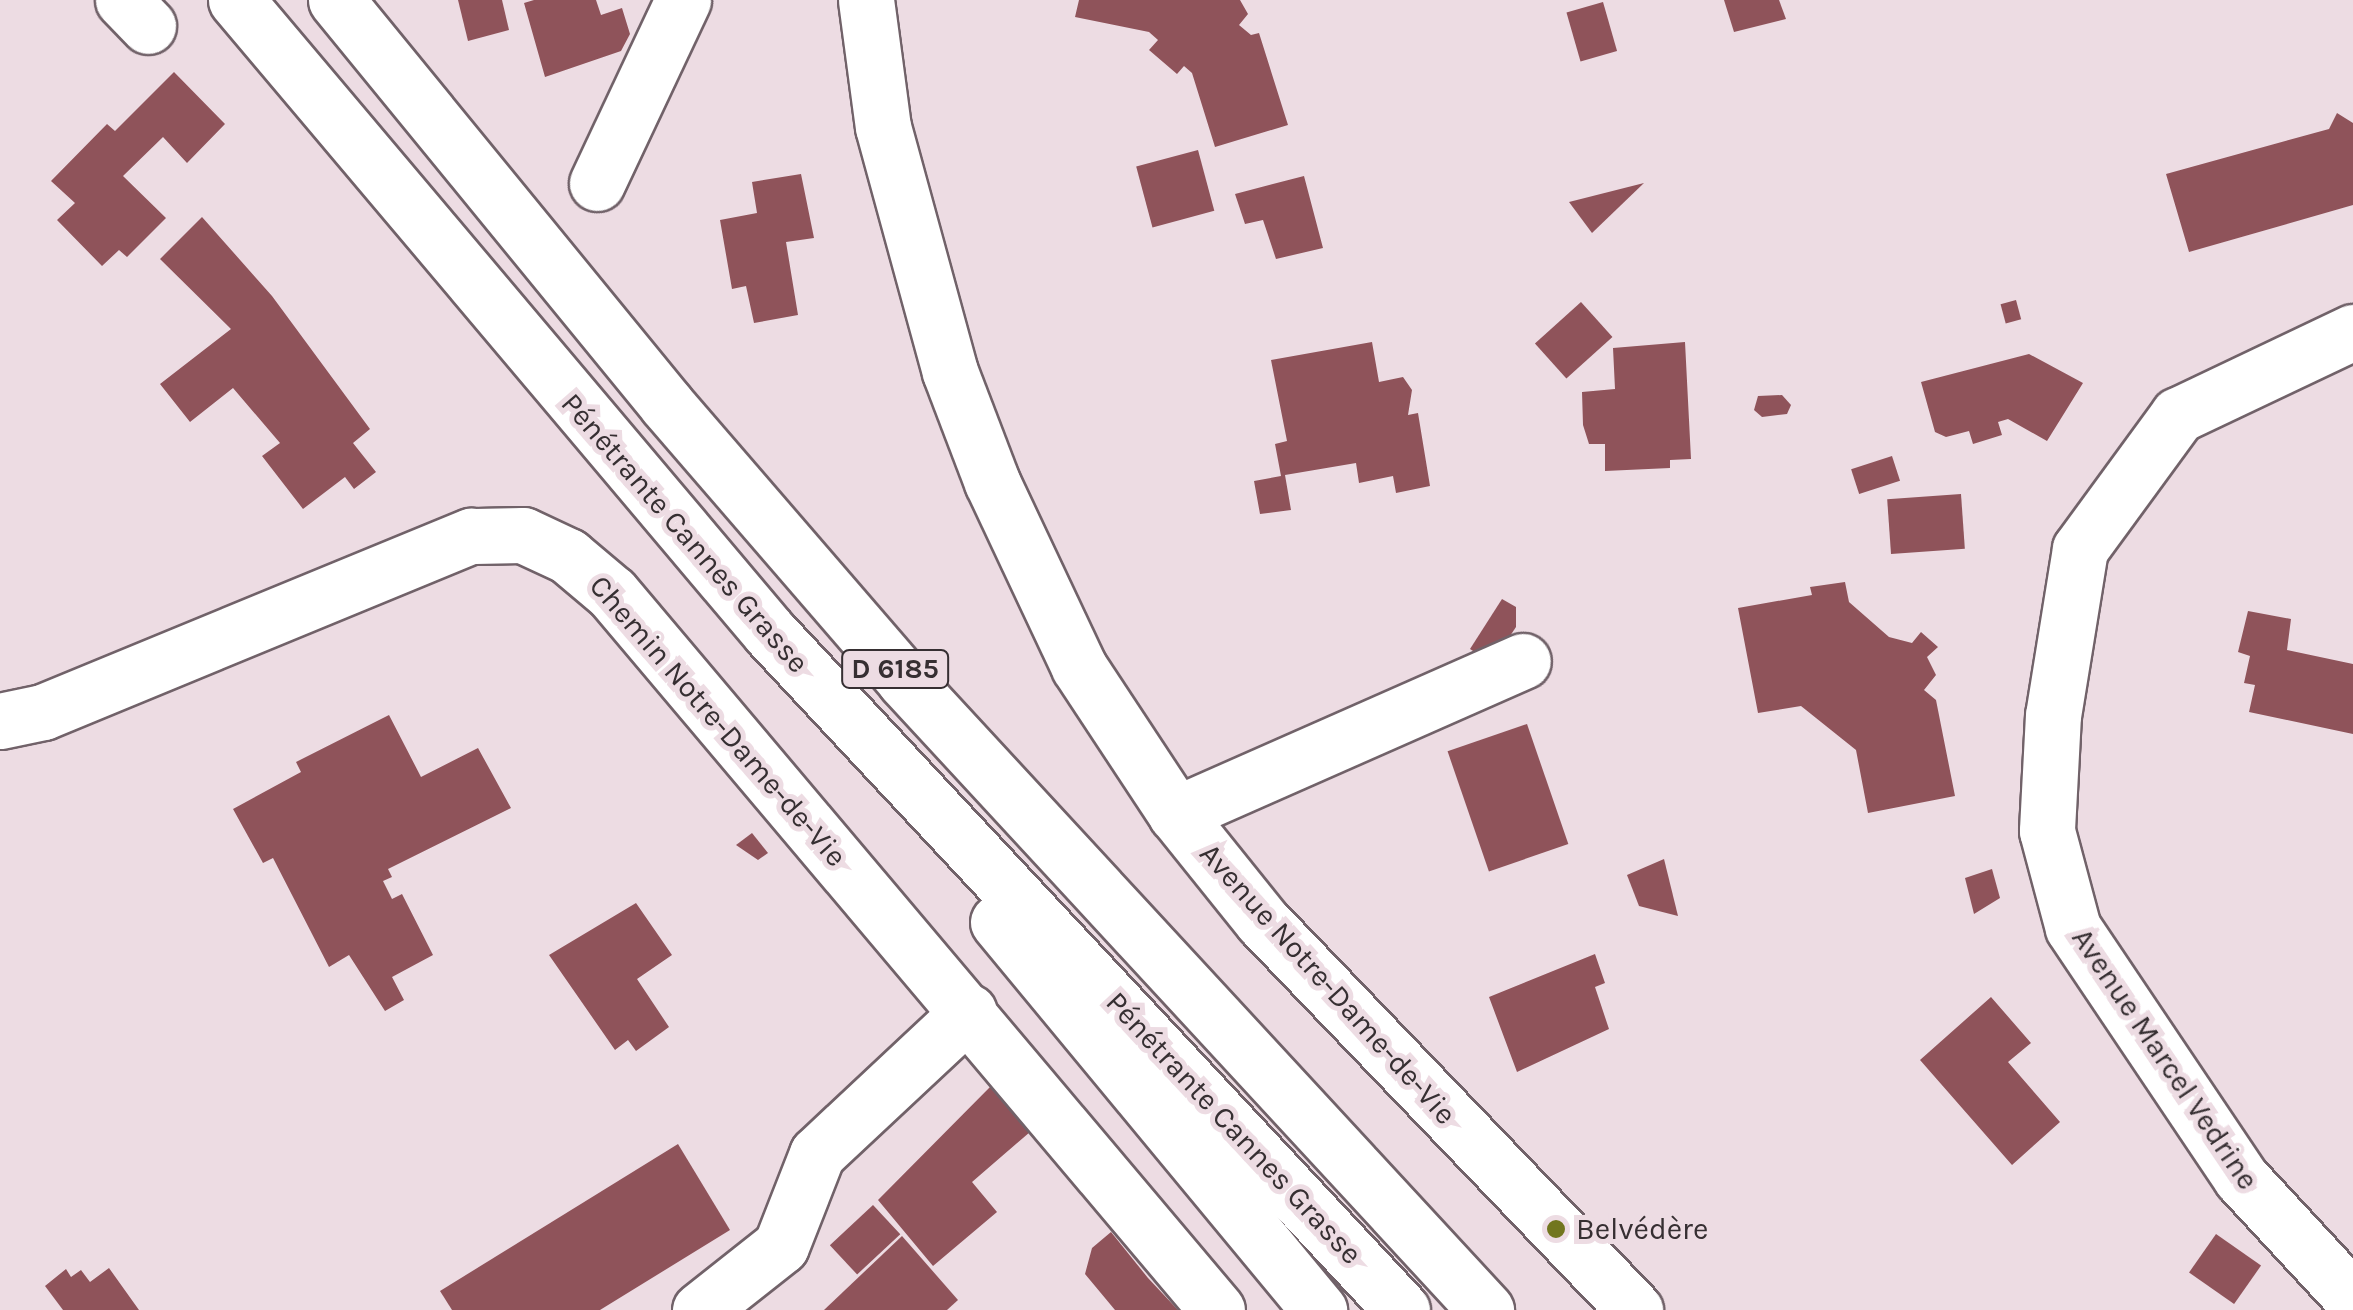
<!DOCTYPE html>
<meta charset="utf-8">
<style>
body{margin:0}
#map{position:relative;width:2353px;height:1310px;overflow:hidden;background:#eddce3;font-family:Karla,sans-serif}
div>[style]{position:absolute}
.building>*{inset:0;background:#8f535a;transform-origin:0 0}
.roads{filter:drop-shadow(2px 0 #716269) drop-shadow(-2px 0 #716269) drop-shadow(0 2px #716269) drop-shadow(0 -2px #716269)}
.minor>*{height:55px;margin:-27.5px;padding:0 27.5px;transform-origin:27.5px;border-radius:27.5px;background:#fff}
.highway>*{height:55px;margin:-27.5px;padding:0 27.5px;transform-origin:27.5px;border-radius:27.5px;background:#fff}
.dots>*{width:28px;height:28px;translate:-50% -50%;box-sizing:border-box;border:5px solid #eddce3;border-radius:50%}
span{translate:-50% -50%;white-space:nowrap;text-align:center;line-height:1.15;-webkit-text-stroke:10px #eddce3;paint-order:stroke}
.shield-label span{padding:2px 8px;background:#eddce3;border:2px solid;border-radius:8px;-webkit-text-stroke-width:0}
.shield-label{font-size:28px;color:#362f32;font-weight:700}
.street-label{font-size:30px;color:#362f32}
.poi-label{font-size:30px;color:#362f32}
.left{translate:0 -50%;text-align:left}
</style>
<div id="map">
<div class="building">
<i style="clip-path:polygon(458px 0,502px 0,509px 30px,468px 41px)"></i>
<i style="clip-path:polygon(534px 0,596px 0,601px 15px,622px 8px,630px 34px,621px 51px,545px 77px,524px 3px)"></i>
<i style="clip-path:polygon(1079px 0,1240px 0,1248px 14px,1239px 25px,1251px 35px,1259px 33px,1288px 125px,1215px 147px,1192px 73px,1184px 66px,1177px 74px,1149px 50px,1158px 40px,1149px 32px,1075px 17px)"></i>
<i style="clip-path:polygon(1724px 0,1779px 0,1786px 19px,1734px 32px)"></i>
<i style="left:1603px;top:2px;width:51px;height:38px;rotate:74deg"></i>
<i style="clip-path:polygon(174px 72px,225px 124px,187px 163px,163px 137px,123px 176px,166px 218px,127px 257px,119px 250px,102px 266px,57px 220px,75px 203px,51px 181px,107px 124px,115px 131px)"></i>
<i style="clip-path:polygon(2337px 113px,2353px 123px,2353px 205px,2189px 252px,2166px 174px,2329px 129px)"></i>
<i style="left:1198px;top:150px;width:63px;height:64px;rotate:75deg"></i>
<i style="clip-path:polygon(801px 174px,814px 238px,786px 242px,798px 315px,754px 323px,746px 286px,732px 289px,720px 220px,757px 213px,752px 182px)"></i>
<i style="clip-path:polygon(1304px 176px,1323px 248px,1276px 259px,1263px 220px,1245px 224px,1235px 194px)"></i>
<i style="clip-path:polygon(1644px 183px,1592px 233px,1569px 202px)"></i>
<i style="clip-path:polygon(202px 217px,272px 296px,370px 429px,353px 443px,376px 472px,354px 489px,345px 477px,303px 509px,262px 456px,280px 443px,233px 388px,190px 422px,160px 384px,231px 329px,160px 259px)"></i>
<i style="left:2016px;top:300px;width:20px;height:16px;rotate:75deg"></i>
<i style="left:1581px;top:302px;width:47px;height:62px;rotate:48deg"></i>
<i style="clip-path:polygon(1372px 342px,1379px 382px,1403px 377px,1412px 390px,1408px 415px,1418px 413px,1430px 486px,1396px 493px,1393px 476px,1359px 483px,1356px 463px,1285px 475px,1291px 510px,1260px 514px,1254px 481px,1281px 476px,1275px 444px,1287px 441px,1271px 360px)"></i>
<i style="clip-path:polygon(1685px 342px,1691px 459px,1670px 460px,1670px 468px,1605px 471px,1605px 444px,1589px 444px,1583px 425px,1582px 392px,1615px 389px,1613px 348px)"></i>
<i style="clip-path:polygon(2029px 354px,2083px 383px,2047px 441px,2008px 419px,1998px 422px,2002px 435px,1973px 444px,1969px 431px,1946px 437px,1935px 432px,1921px 382px)"></i>
<i style="clip-path:polygon(1782px 395px,1791px 405px,1787px 414px,1762px 417px,1754px 410px,1758px 396px)"></i>
<i style="left:1892px;top:456px;width:26px;height:43px;rotate:72deg"></i>
<i style="left:1961px;top:494px;width:55px;height:74px;rotate:86deg"></i>
<i style="clip-path:polygon(1845px 582px,1849px 602px,1889px 637px,1912px 643px,1921px 632px,1938px 647px,1927px 657px,1936px 675px,1924px 690px,1936px 700px,1955px 796px,1868px 813px,1856px 750px,1801px 706px,1758px 713px,1738px 608px,1812px 595px,1810px 587px)"></i>
<i style="clip-path:polygon(1502px 599px,1516px 607px,1516px 627px,1492px 663px,1470px 649px)"></i>
<i style="clip-path:polygon(2248px 611px,2291px 619px,2287px 650px,2353px 664px,2353px 734px,2249px 712px,2255px 685px,2244px 683px,2250px 656px,2238px 652px)"></i>
<i style="clip-path:polygon(389px 715px,421px 777px,478px 748px,511px 808px,388px 869px,392px 877px,383px 881px,392px 899px,402px 894px,433px 955px,392px 977px,404px 1000px,385px 1011px,349px 955px,329px 967px,273px 858px,263px 863px,233px 809px,301px 772px,296px 762px)"></i>
<i style="left:1527px;top:724px;width:127px;height:84px;rotate:71deg"></i>
<i style="clip-path:polygon(752px 833px,768px 853px,758px 860px,736px 845px)"></i>
<i style="clip-path:polygon(1664px 859px,1678px 916px,1639px 906px,1627px 875px)"></i>
<i style="clip-path:polygon(1992px 869px,2000px 898px,1974px 914px,1965px 878px)"></i>
<i style="clip-path:polygon(636px 903px,672px 955px,637px 979px,669px 1027px,636px 1051px,628px 1040px,615px 1050px,549px 955px)"></i>
<i style="clip-path:polygon(1595px 954px,1605px 983px,1595px 987px,1609px 1029px,1517px 1072px,1489px 997px)"></i>
<i style="clip-path:polygon(1991px 997px,2031px 1043px,2008px 1062px,2060px 1122px,2012px 1165px,1920px 1060px)"></i>
<i style="clip-path:polygon(991px 1086px,1030px 1132px,972px 1182px,997px 1212px,933px 1266px,878px 1200px)"></i>
<i style="clip-path:polygon(678px 1144px,730px 1230px,600px 1310px,452px 1310px,440px 1291px)"></i>
<i style="left:873px;top:1205px;width:40px;height:59px;rotate:47deg"></i>
<i style="clip-path:polygon(1111px 1232px,1148px 1278px,1178px 1310px,1115px 1310px,1085px 1274px,1092px 1248px)"></i>
<i style="left:2216px;top:1234px;width:55px;height:47px;rotate:35deg"></i>
<i style="clip-path:polygon(902px 1236px,958px 1300px,947px 1310px,824px 1310px)"></i>
<i style="clip-path:polygon(109px 1268px,139px 1310px,63px 1310px,45px 1286px,66px 1269px,71px 1277px,81px 1270px,90px 1282px)"></i>
</div>
<div class="roads">
<div class="minor">
<i style="left:123px;top:0;width:36px;rotate:46deg"></i>
<i style="left:866px;top:0;width:128px;rotate:82.4deg"></i>
<i style="left:883px;top:127px;width:254px;rotate:74.7deg"></i>
<i style="left:950px;top:372px;width:118px;rotate:69.1deg"></i>
<i style="left:992px;top:482px;width:204px;rotate:64.8deg"></i>
<i style="left:1079px;top:667px;width:176px;rotate:56.6deg"></i>
<i style="left:1176px;top:814px;width:137px;rotate:51.2deg"></i>
<i style="left:1262px;top:921px;width:539px;rotate:46.2deg"></i>
<i style="left:597px;top:183px;width:202px;rotate:-64.8deg"></i>
<i style="left:2353px;top:332px;width:194px;rotate:154.6deg"></i>
<i style="left:2178px;top:415px;width:166px;rotate:126.2deg"></i>
<i style="left:2080px;top:549px;width:168px;rotate:99.2deg"></i>
<i style="left:2053px;top:715px;width:116px;rotate:93deg"></i>
<i style="left:2047px;top:831px;width:100px;rotate:75deg"></i>
<i style="left:2073px;top:928px;width:301px;rotate:56.1deg"></i>
<i style="left:2241px;top:1178px;width:165px;rotate:47.2deg"></i>
<i style="left:0;top:721px;width:44px;rotate:-11.8deg"></i>
<i style="left:43px;top:712px;width:463px;rotate:-22.4deg"></i>
<i style="left:471px;top:536px;width:52px;rotate:-1.1deg"></i>
<i style="left:523px;top:535px;width:50px;rotate:25deg"></i>
<i style="left:568px;top:556px;width:57px;rotate:40.1deg"></i>
<i style="left:612px;top:593px;width:938px;rotate:49.84deg"></i>
<i style="left:1176px;top:814px;width:379px;rotate:-23.8deg"></i>
<i style="left:700px;top:1310px;width:103px;rotate:-38.3deg"></i>
<i style="left:781px;top:1246px;width:99px;rotate:-68.6deg"></i>
<i style="left:817px;top:1154px;width:208px;rotate:-43.1deg"></i>
</div>
<div class="highway">
<i style="left:236px;top:0;width:828px;rotate:49.85deg"></i>
<i style="left:770px;top:633px;width:926px;rotate:46.97deg"></i>
<i style="left:336px;top:0;width:523px;rotate:50.74deg"></i>
<i style="left:667px;top:405px;width:363px;rotate:49.2deg"></i>
<i style="left:904px;top:680px;width:858px;rotate:47.27deg"></i>
<i style="left:998px;top:922px;width:504px;rotate:50.4deg"></i>
</div>
</div>
<div class="dots">
<i style="left:1556px;top:1229px;background:#72761e"></i>
</div>
<div class="shield-label">
<span style="left:895px;top:669px">D 6185</span>
</div>
<div class="street-label">
<span style="left:685px;top:533px;rotate:49deg">Pénétrante Cannes Grasse</span>
<span style="left:718px;top:721px;rotate:49deg">Chemin Notre-Dame-de-Vie</span>
<span style="left:1328px;top:984px;rotate:48deg">Avenue Notre-Dame-de-Vie</span>
<span style="left:2165px;top:1059px;rotate:56deg">Avenue Marcel Vedrine</span>
<span style="left:1234px;top:1128px;rotate:47deg">Pénétrante Cannes Grasse</span>
</div>
<div class="poi-label">
<span class="left" style="left:1576px;top:1229px">Belvédère</span>
</div>
</div>
